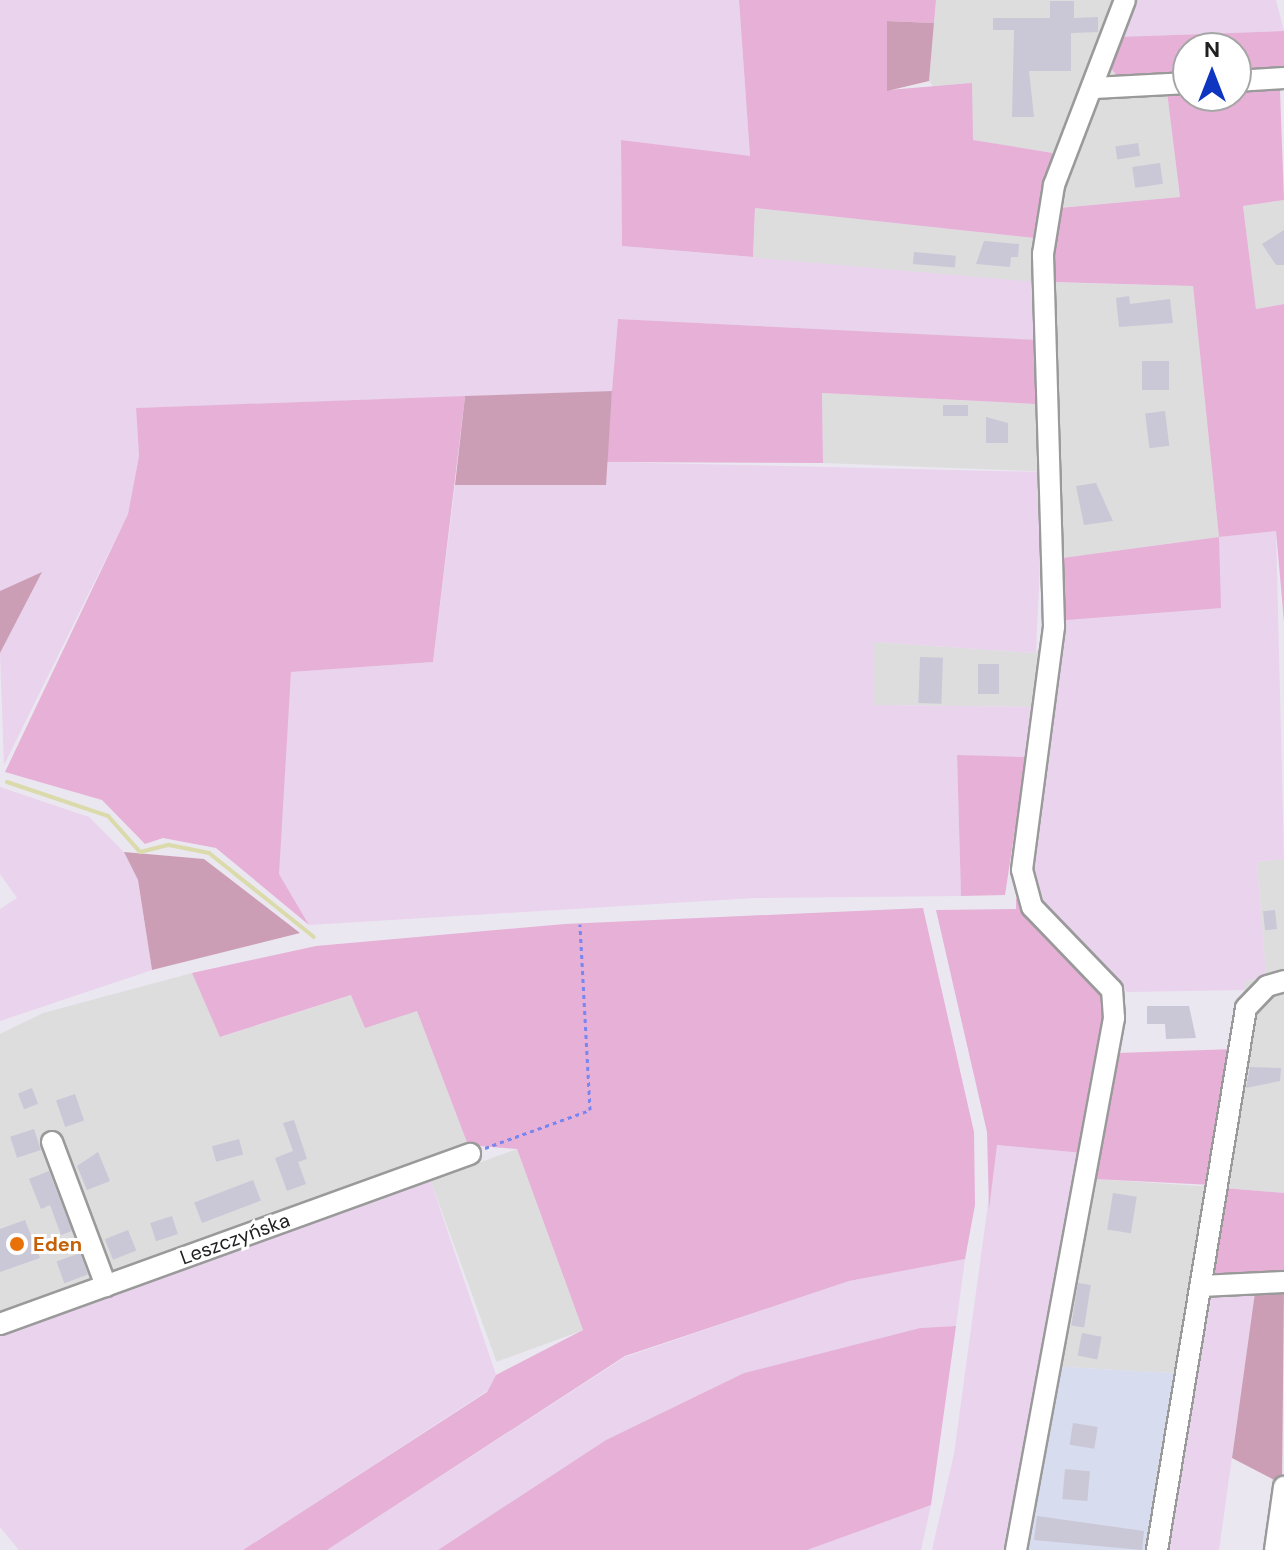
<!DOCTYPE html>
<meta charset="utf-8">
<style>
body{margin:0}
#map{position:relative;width:1284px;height:1550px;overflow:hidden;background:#ebe7f0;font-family:"DM Sans",sans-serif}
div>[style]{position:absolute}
.residential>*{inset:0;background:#ddddde;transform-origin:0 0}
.commercial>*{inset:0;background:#d7dcef}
.farmland>*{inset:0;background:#e9d3ed}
.grass>*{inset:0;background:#e6b0d7}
.forest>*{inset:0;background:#cc9eb6}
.stream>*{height:4px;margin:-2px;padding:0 2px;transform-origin:2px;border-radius:2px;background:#dadaaa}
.building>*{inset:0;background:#cac7d6;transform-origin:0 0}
.path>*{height:3px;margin-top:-1.5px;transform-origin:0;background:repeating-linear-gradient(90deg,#7786f0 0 4px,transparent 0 8px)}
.roads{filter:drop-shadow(2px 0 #9a9a9a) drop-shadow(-2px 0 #9a9a9a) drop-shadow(0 2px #9a9a9a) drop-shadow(0 -2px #9a9a9a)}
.minor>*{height:20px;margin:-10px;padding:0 10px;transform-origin:10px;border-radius:10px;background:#fff}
.dots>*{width:22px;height:22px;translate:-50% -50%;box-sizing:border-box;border:4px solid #fff;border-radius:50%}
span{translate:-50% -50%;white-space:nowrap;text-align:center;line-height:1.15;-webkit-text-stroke:6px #fff;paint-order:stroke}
.street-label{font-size:20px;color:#202020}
.food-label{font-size:20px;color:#c56008;font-weight:700}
.left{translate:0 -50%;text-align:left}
.north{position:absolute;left:1172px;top:32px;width:80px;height:80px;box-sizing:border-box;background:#fff;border:2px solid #a6a6a6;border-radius:50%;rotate:0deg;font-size:22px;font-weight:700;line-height:32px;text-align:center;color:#202020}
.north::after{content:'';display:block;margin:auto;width:28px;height:36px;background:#0e36c1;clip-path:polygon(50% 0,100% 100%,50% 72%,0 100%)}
</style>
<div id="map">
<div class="residential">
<i style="clip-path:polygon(936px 0,1131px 0,1167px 92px,1180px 197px,1059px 208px,1053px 153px,972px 140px,929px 81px)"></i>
<i style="clip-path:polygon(1284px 200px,1284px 304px,1256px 309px,1243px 206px)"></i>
<i style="clip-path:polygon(755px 208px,1035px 238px,1036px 282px,1193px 286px,1219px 537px,1062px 558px,1057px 472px,823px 463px,822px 393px,1035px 404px,753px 257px)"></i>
<i style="clip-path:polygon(1053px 621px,1048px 717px,1032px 707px,873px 705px,874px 642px,1036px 653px)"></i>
<i style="clip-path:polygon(1284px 859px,1284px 1193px,1223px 1188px,1189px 1374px,1050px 1366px,1079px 1178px,1216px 1187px,1245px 981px,1266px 978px,1257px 862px)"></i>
<i style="clip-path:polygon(192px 973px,221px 1037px,352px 995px,417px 1011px,468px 1145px,0 1313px,0 1034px,43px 1013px)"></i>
<i style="left:517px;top:1149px;width:193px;height:92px;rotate:70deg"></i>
</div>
<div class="commercial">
<i style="clip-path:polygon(1050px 1366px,1189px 1374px,1163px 1550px,1011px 1550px)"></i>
</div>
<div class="farmland">
<i style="clip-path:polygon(0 0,739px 0,750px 157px,621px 140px,622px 246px,1036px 282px,1038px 340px,618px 319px,612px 391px,136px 408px,139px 456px,128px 514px,4px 765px,0 653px,41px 573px,0 591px)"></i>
<i style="clip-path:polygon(1131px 0,1276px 0,1284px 31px,1119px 37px)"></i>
<i style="clip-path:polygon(606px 462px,1044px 472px,1036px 653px,874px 642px,874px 705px,1032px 707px,1033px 757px,957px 756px,961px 896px,755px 898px,309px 925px,276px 869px,291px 672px,433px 662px,455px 485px,605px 485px)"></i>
<i style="clip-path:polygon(1276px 531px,1284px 859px,1257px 862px,1266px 978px,1245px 981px,1244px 990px,1127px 992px,1033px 890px,1030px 853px,1053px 621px,1219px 537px)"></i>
<i style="clip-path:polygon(0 787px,89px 817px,124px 852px,138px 880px,152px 970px,0 1021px,0 909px,17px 898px,0 874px)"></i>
<i style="clip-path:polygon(996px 1145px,1083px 1153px,1011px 1550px,932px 1550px,954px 1454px)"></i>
<i style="clip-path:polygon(430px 1179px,496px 1375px,487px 1391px,243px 1550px,19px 1550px,0 1527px,0 1336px)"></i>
<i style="clip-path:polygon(965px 1259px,956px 1326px,920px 1328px,744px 1373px,606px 1440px,438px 1550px,327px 1550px,625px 1357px,849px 1281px)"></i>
<i style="clip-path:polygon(1256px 1285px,1219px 1550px,1163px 1550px,1203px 1297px,1217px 1288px)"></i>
<i style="clip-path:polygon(931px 1505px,921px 1550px,807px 1550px,898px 1514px)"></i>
</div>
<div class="grass">
<i style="clip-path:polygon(739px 0,936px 0,934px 23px,888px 21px,888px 90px,972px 83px,973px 140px,1053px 153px,1035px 238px,755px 208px,753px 257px,622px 246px,621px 140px,750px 156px)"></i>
<i style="clip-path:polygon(1284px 31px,1284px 74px,1236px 76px,1236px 48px,1188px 48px,1188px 78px,1121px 80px,1108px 65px,1119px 37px)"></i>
<i style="clip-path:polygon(1265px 84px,1280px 90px,1284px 200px,1243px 206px,1256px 309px,1284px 304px,1284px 622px,1276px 531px,1219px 537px,1221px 608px,1053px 621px,1062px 558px,1219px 537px,1193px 286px,1051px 282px,1059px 208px,1180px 197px,1167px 92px,1236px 96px,1236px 86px)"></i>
<i style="clip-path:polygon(618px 319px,1038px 340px,1035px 404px,822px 393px,823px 463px,606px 462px)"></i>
<i style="clip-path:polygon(465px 396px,433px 662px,291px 672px,279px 874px,309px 925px,216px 848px,163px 838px,145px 844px,102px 800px,5px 772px,128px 514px,139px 456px,136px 408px)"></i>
<i style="clip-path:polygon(957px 755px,1026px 757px,1005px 895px,961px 896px)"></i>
<i style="clip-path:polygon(1016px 898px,1098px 979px,1108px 1006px,1083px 1153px,997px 1145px,989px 1209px,987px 1132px,936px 910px,1016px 909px)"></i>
<i style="clip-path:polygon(923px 908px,974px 1132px,975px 1205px,965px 1259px,849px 1281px,625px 1356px,327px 1550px,243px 1550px,487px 1392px,496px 1375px,583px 1330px,517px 1149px,468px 1145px,417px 1011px,365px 1028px,351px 995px,220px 1037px,192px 973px,316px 946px,565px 924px)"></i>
<i style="clip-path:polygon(1235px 1049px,1212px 1185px,1094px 1179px,1117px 1053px)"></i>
<i style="clip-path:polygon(1223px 1188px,1284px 1193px,1284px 1277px,1206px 1277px)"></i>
<i style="clip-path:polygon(956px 1326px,931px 1505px,807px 1550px,438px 1550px,606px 1440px,744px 1373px,920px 1328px)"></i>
</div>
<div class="forest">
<i style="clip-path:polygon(887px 21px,934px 23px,929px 81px,887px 91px)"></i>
<i style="clip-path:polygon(612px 391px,606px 485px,455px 485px,465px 396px)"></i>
<i style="clip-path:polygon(42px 572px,0 653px,0 591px)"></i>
<i style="clip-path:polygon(124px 852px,204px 859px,300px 933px,152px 970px,138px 880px)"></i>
<i style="clip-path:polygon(1256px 1285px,1284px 1287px,1282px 1484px,1232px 1458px)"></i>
</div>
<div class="stream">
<i style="left:7px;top:782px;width:107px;rotate:18.6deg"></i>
<i style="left:108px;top:816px;width:48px;rotate:48.4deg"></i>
<i style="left:140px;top:852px;width:30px;rotate:-14deg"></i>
<i style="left:169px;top:845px;width:41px;rotate:11.3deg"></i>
<i style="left:209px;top:853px;width:134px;rotate:38.7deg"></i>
</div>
<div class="building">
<i style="clip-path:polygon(1050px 1px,1074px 1px,1074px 18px,1098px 17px,1098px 32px,1071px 33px,1071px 71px,1029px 71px,1034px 117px,1012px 117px,1014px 30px,993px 30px,993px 18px,1050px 18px)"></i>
<i style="left:1138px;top:143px;width:13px;height:23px;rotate:81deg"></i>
<i style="left:1160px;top:163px;width:21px;height:28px;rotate:82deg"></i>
<i style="clip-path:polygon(1284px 230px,1284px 265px,1276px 265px,1262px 244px)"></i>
<i style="clip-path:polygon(984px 241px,1019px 244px,1018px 257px,1011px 257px,1010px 267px,976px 264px)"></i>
<i style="left:914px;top:252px;width:42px;height:12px;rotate:5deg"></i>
<i style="clip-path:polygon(1129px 296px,1130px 304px,1170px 299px,1173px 323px,1119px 327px,1116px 298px)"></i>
<i style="left:1142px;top:361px;width:27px;height:29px"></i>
<i style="left:943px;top:405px;width:25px;height:11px"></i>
<i style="left:1165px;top:411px;width:35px;height:20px;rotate:83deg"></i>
<i style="clip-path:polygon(986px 417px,1008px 423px,1008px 443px,986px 443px)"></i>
<i style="clip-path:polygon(1096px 483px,1113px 521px,1084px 525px,1076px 486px)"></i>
<i style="left:920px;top:657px;width:23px;height:46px;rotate:2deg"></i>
<i style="left:978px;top:664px;width:21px;height:30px"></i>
<i style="left:1275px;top:910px;width:19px;height:12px;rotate:84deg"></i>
<i style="clip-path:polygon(1147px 1006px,1189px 1006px,1196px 1038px,1166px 1039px,1165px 1024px,1147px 1024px)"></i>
<i style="clip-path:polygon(1250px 1067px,1281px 1068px,1280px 1081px,1246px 1088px)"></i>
<i style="left:32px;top:1088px;width:17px;height:15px;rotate:69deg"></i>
<i style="left:75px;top:1094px;width:28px;height:20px;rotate:71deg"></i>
<i style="clip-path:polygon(294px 1120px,307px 1159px,298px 1162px,306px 1184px,287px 1191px,275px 1158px,293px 1151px,283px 1123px)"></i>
<i style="left:34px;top:1129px;width:22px;height:25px;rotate:72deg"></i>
<i style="left:239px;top:1139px;width:16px;height:28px;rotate:75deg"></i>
<i style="clip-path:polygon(98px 1152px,110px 1181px,87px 1190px,77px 1166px)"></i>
<i style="clip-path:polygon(49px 1171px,72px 1231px,61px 1235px,50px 1205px,41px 1209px,29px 1179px)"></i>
<i style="left:253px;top:1180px;width:22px;height:63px;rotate:69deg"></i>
<i style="left:1113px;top:1193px;width:24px;height:37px;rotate:9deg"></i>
<i style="left:172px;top:1216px;width:19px;height:23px;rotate:72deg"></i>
<i style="clip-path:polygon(25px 1220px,40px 1258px,0 1272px,0 1229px)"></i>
<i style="left:128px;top:1230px;width:22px;height:25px;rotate:68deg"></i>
<i style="left:80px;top:1253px;width:23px;height:25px;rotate:70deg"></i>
<i style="left:1078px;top:1283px;width:13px;height:43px;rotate:9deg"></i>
<i style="left:1082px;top:1333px;width:20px;height:23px;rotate:11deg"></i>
<i style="left:1073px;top:1423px;width:25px;height:22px;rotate:9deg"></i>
<i style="left:1065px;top:1469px;width:25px;height:30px;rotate:5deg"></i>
<i style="clip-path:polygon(1037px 1516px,1144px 1531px,1142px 1550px,1034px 1540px)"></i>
</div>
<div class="path">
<i style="left:485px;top:1148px;width:112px;rotate:-19.9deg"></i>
<i style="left:590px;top:1110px;width:186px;rotate:-93.1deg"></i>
</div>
<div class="roads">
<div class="minor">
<i style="left:1236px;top:81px;width:48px;rotate:-3.6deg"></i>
<i style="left:1094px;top:88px;width:94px;rotate:-3deg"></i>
<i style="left:52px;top:1142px;width:154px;rotate:69.4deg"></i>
<i style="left:1201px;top:1286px;width:83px;rotate:-2.8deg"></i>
<i style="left:0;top:1324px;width:500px;rotate:-19.9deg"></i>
<i style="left:1016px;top:1550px;width:541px;rotate:-79.56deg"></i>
<i style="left:1114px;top:1018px;width:28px;rotate:-94deg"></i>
<i style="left:1112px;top:990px;width:115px;rotate:-133.9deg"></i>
<i style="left:1032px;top:907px;width:38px;rotate:-105deg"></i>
<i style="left:1022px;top:870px;width:246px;rotate:-82.5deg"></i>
<i style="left:1054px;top:626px;width:372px;rotate:-91.7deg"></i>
<i style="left:1043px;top:254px;width:70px;rotate:-80.9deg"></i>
<i style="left:1054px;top:185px;width:198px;rotate:-69deg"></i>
<i style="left:1157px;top:1550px;width:549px;rotate:-80.67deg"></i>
<i style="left:1246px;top:1008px;width:30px;rotate:-46deg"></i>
<i style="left:1267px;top:986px;width:18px;rotate:-16deg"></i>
<i style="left:1275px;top:1550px;width:64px;rotate:-81.9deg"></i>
</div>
</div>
<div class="dots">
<i style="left:17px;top:1244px;background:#e8710a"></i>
</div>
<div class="street-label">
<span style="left:235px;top:1239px;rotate:-20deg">Leszczyńska</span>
</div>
<div class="food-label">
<span class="left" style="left:33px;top:1244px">Eden</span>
</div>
<div class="north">N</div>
</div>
